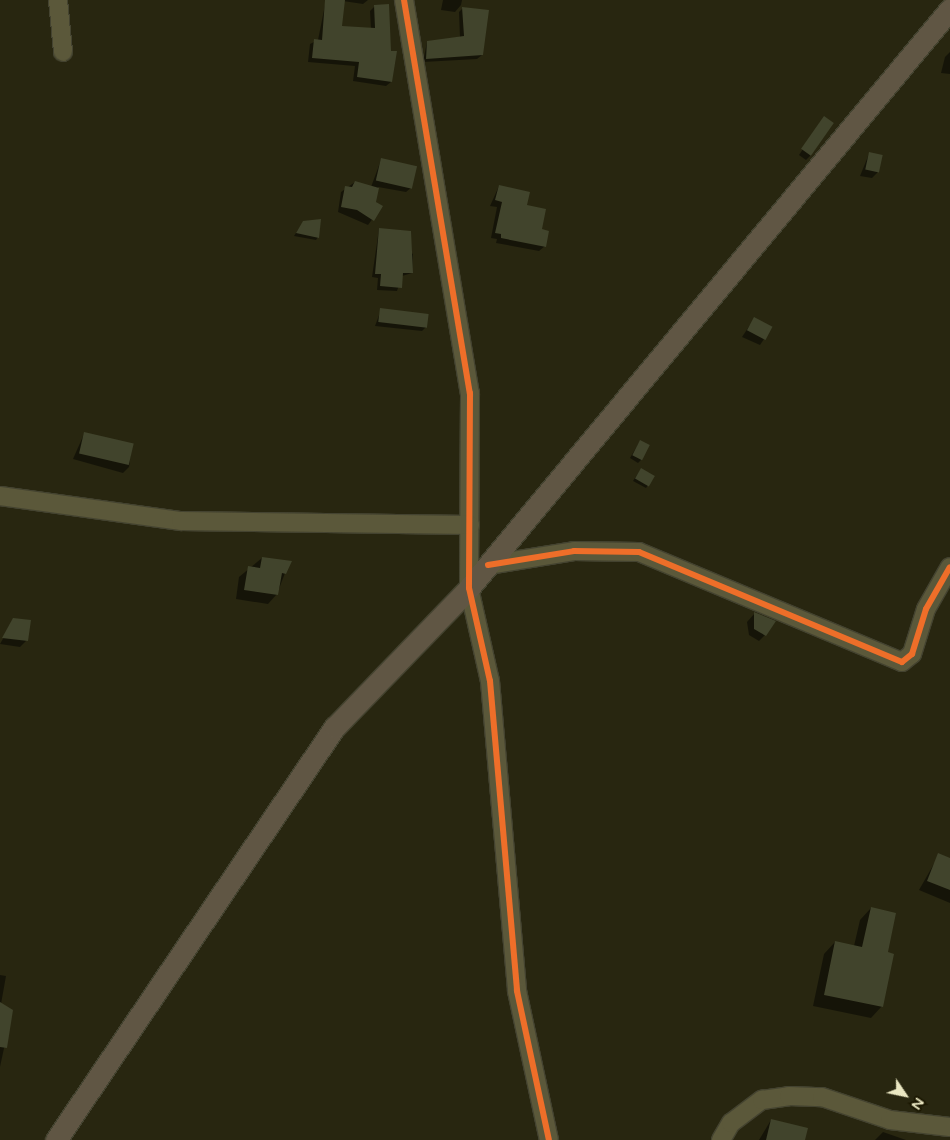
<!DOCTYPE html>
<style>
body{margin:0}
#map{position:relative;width:950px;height:1140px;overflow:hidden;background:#282610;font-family:"Varela Round",sans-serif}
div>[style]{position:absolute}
.shadow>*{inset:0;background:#0007}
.building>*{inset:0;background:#41442c;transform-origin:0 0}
.roads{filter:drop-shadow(1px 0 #444330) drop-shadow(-1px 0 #444330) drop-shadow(0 1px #444330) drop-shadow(0 -1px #444330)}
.minor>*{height:18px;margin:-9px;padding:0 9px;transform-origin:9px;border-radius:9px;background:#5b583a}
.major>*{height:21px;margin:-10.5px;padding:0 10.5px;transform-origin:10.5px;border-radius:10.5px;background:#605644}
.cycleway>*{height:6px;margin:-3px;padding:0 3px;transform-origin:3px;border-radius:3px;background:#ee6e29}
span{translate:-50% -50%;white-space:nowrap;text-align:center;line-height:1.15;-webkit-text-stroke:4px #1a1600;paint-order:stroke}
.north{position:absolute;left:880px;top:1070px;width:50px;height:50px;-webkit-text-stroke:4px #1a1600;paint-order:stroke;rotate:124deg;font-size:14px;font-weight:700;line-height:20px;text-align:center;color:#eae7c2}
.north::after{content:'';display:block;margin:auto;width:18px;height:22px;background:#eae7c2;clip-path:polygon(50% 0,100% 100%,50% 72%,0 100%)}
</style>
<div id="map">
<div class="shadow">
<i style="clip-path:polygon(326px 0,368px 0,363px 4px,343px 1px,341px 28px,371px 29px,370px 11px,375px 6px,389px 52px,391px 82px,386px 86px,353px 81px,355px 66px,308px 62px,310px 44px,318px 40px)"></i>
<i style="clip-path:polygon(443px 0,462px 0,461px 5px,455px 12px,441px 10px)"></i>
<i style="clip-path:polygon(463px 8px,482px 55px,477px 59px,423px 62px,427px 42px,460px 38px,459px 12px)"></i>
<i style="clip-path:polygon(950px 52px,950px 74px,941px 73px,945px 57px)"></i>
<i style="clip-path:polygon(824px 118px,811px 155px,806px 160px,799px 155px)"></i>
<i style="clip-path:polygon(869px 154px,878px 172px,872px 178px,860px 176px)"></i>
<i style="clip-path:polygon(381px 160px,412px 187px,406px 192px,378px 187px,375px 202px,382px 206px,368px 225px,338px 212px,341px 192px,355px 182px,371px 187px)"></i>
<i style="clip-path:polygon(499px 186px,526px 206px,540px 230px,545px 246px,539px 251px,496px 243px,497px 239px,491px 238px,497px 207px,490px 206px)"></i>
<i style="clip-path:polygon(303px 222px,318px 237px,316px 240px,294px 236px)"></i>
<i style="clip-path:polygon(379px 229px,413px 254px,412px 273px,402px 276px,397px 291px,377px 290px,378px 278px,372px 277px)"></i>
<i style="clip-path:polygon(381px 310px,426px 327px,422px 331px,375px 326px)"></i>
<i style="clip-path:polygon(754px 319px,772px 327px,760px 345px,742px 337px)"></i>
<i style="clip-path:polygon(84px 434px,132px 445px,129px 467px,123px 473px,73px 459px)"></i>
<i style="clip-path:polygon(640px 441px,641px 460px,638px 463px,630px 458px)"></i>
<i style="clip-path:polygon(641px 469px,648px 485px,646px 488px,633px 481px)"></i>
<i style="clip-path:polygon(262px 558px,285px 573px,277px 594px,268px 604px,236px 599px,239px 577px)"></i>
<i style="clip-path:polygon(755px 613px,765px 635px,759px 641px,749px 635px,747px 622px)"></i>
<i style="clip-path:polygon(14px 619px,26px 641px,20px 647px,0 644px)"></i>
<i style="clip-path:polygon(939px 855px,950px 860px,950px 903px,919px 890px)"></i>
<i style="clip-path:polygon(871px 908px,886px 953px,882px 1006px,871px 1018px,813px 1006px,824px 954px,835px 942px,854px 946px,860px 920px)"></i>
<i style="clip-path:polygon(0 975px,6px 976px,1px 1004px,12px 1011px,0 1067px)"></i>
<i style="clip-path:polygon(771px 1120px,804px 1140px,759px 1140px)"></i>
<i style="clip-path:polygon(883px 1132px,906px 1140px,875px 1140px)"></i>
</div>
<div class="building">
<i style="clip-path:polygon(325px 0,345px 0,342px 26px,375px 28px,374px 5px,389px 4px,391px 51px,397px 51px,392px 82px,357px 77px,359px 62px,312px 58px,314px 39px,322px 40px)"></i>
<i style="clip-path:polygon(462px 7px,489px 10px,483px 55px,426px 59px,427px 41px,464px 36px)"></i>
<i style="left:824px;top:116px;width:12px;height:40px;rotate:35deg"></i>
<i style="left:869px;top:152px;width:14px;height:18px;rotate:12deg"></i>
<i style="left:381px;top:158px;width:37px;height:23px;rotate:13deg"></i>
<i style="clip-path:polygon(355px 181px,379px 188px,376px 202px,383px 206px,374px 221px,357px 210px,341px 207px,345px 186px,352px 187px)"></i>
<i style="clip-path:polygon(499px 185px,530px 192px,527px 205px,546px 209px,542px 229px,549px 231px,546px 247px,501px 238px,501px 234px,495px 233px,502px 202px,495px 200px)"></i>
<i style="clip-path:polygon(321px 219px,319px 238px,296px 233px,303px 221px)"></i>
<i style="clip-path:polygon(379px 228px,411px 231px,413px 273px,403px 273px,402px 288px,380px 286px,381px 274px,375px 274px)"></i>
<i style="left:380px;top:308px;width:49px;height:14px;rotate:7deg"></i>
<i style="left:754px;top:317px;width:21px;height:15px;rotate:28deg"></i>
<i style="left:84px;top:432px;width:51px;height:22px;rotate:13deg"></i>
<i style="left:640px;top:440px;width:11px;height:17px;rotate:27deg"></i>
<i style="left:641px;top:468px;width:16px;height:12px;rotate:30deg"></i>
<i style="clip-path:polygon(262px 557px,292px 561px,286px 574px,282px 573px,278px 595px,244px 590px,248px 566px,260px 568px)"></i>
<i style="clip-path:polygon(754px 612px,776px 621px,766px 636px,754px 629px)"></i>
<i style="clip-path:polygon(13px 618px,31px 620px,28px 641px,2px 638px)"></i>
<i style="clip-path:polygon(938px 853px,950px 858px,950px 890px,927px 881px)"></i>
<i style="clip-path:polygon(871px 907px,896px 913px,888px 952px,894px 954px,883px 1007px,824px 995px,835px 941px,862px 947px)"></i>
<i style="clip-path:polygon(0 1002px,13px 1010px,7px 1048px,0 1047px)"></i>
<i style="clip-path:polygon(771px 1119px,808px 1128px,805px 1140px,766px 1140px)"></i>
</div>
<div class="roads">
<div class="minor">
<i style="left:58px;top:0;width:52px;rotate:84.5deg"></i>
<i style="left:404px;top:0;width:399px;rotate:80.5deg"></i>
<i style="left:470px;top:393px;width:195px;rotate:90.3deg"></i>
<i style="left:469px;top:588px;width:95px;rotate:77.3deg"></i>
<i style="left:490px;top:681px;width:311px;rotate:85deg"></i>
<i style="left:517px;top:991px;width:152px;rotate:77.9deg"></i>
<i style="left:0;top:496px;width:183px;rotate:7.9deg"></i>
<i style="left:181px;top:521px;width:289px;rotate:0.8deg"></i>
<i style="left:488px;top:565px;width:87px;rotate:-9.2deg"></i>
<i style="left:574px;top:551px;width:65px;rotate:0.9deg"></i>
<i style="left:639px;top:552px;width:285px;rotate:22.7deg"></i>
<i style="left:902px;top:662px;width:13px;rotate:-39deg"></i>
<i style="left:912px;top:654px;width:47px;rotate:-72.7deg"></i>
<i style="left:926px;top:609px;width:48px;rotate:-60.3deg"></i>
<i style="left:721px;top:1140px;width:20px;rotate:-60deg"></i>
<i style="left:731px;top:1123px;width:39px;rotate:-37deg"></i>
<i style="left:762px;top:1100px;width:27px;rotate:-8deg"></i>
<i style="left:789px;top:1096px;width:33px;rotate:2deg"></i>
<i style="left:822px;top:1097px;width:72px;rotate:18.7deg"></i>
<i style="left:890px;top:1120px;width:60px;rotate:6.7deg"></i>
</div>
<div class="major">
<i style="left:56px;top:1140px;width:498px;rotate:-56deg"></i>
<i style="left:335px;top:727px;width:193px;rotate:-46deg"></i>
<i style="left:469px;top:588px;width:753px;rotate:-50.28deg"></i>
</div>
</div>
<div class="cycleway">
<i style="left:404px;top:0;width:399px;rotate:80.5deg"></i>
<i style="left:470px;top:393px;width:195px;rotate:90.3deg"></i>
<i style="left:469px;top:588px;width:95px;rotate:77.3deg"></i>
<i style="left:490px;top:681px;width:311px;rotate:85deg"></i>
<i style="left:517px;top:991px;width:152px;rotate:77.9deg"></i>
<i style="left:488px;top:565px;width:87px;rotate:-9.2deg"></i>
<i style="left:574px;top:551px;width:65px;rotate:0.9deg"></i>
<i style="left:639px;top:552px;width:285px;rotate:22.7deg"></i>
<i style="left:902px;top:662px;width:13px;rotate:-39deg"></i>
<i style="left:912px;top:654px;width:47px;rotate:-72.7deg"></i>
<i style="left:926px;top:609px;width:48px;rotate:-60.3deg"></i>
</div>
<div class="north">N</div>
</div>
